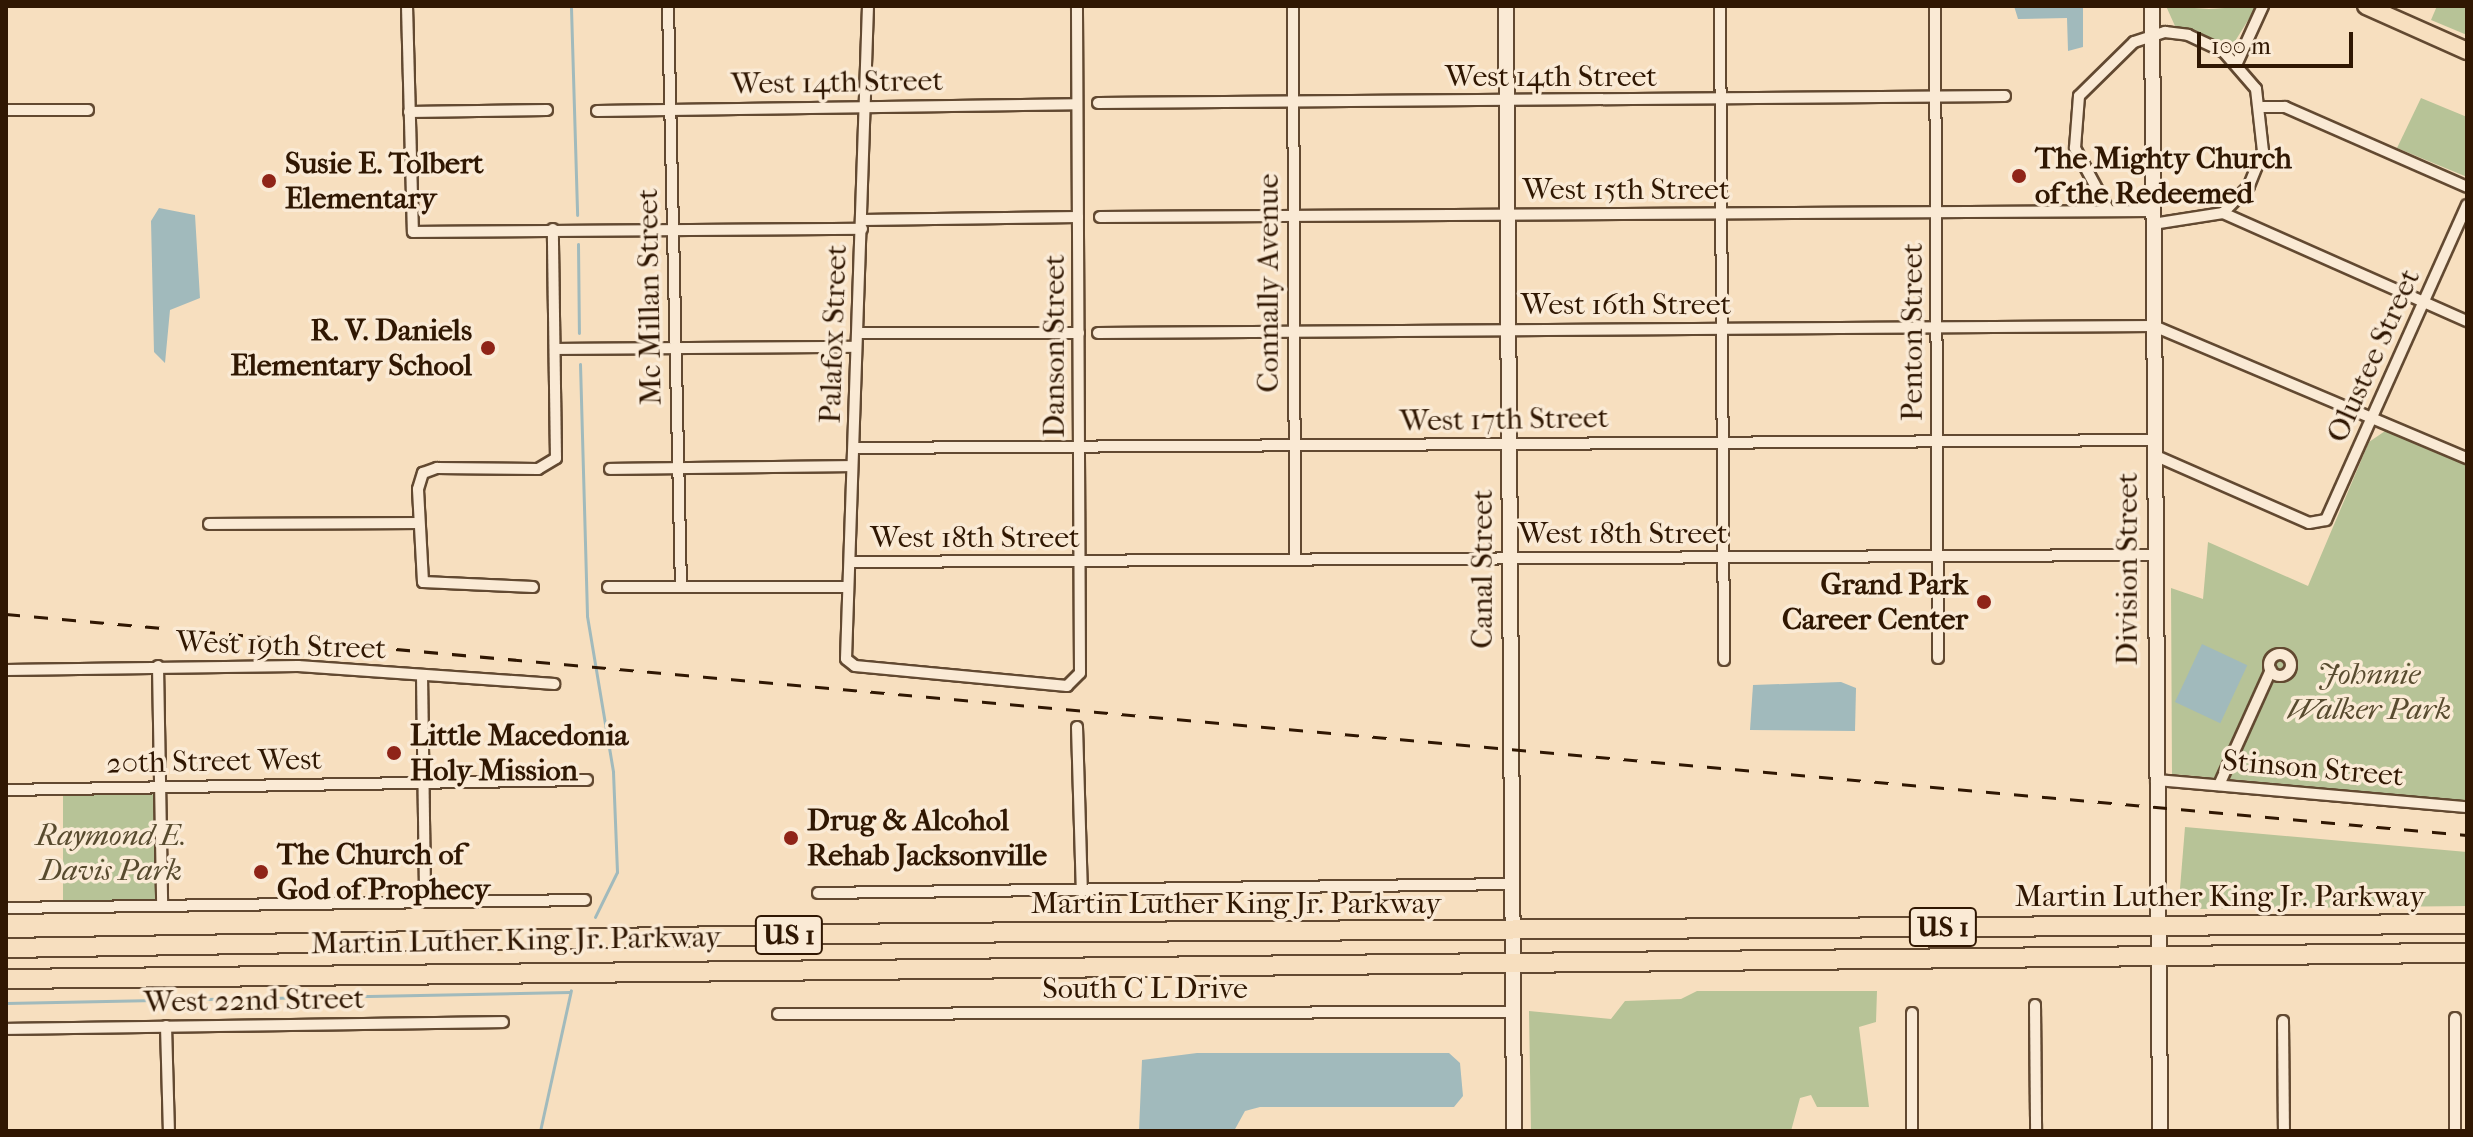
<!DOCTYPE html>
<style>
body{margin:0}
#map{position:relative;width:2473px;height:1137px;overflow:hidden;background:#f7dfbf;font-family:"IM FELL French Canon",serif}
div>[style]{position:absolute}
.green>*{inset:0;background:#b7c397;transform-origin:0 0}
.water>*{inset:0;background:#a1babc;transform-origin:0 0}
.stream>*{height:3px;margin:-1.5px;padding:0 1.5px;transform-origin:1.5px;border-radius:1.5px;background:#a1babc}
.roads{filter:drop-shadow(2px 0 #624931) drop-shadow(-2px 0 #624931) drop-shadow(0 2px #624931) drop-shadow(0 -2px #624931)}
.street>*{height:10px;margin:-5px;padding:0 5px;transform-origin:5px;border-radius:5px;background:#faead5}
.street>.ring{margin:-5px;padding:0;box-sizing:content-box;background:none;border:10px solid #faead5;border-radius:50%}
.secondary>*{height:14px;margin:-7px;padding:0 7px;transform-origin:7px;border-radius:7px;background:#faead5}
.primary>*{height:16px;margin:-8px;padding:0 8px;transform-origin:8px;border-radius:8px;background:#f7dfbf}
.highway>*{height:18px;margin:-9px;padding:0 9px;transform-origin:9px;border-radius:9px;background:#f7dfbf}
.rail>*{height:3px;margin-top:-1.5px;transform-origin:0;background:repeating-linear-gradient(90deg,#301702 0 14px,transparent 0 28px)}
.dots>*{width:22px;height:22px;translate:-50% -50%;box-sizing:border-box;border:4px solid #faead5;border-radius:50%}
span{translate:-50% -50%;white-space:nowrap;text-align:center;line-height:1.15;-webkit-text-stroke:7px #faead5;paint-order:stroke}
.shield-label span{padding:2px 6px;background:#faead5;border:2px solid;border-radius:6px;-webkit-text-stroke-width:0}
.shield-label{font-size:28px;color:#301702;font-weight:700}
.street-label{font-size:30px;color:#301702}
.poi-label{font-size:30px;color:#301702;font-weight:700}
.left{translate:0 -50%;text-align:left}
.right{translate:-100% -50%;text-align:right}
.park-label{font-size:30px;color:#584b2f;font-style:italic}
.frame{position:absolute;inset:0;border:8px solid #301702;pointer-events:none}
.scale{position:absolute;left:2197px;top:32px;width:156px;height:36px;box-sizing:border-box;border:4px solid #301702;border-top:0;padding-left:10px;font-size:24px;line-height:28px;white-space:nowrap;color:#301702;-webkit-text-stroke:6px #faead5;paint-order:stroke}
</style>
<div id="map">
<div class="green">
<i style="clip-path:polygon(2166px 6px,2209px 9px,2257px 6px,2232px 46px,2175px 26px)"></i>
<i style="clip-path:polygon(2437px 6px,2467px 6px,2467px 35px,2431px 20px)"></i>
<i style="clip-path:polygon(2421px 98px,2467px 117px,2467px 177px,2397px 148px)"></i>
<i style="clip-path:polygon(2388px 429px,2467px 464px,2467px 801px,2172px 774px,2171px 588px,2203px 599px,2208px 542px,2308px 586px,2369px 442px)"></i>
<i style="left:157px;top:792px;width:120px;height:94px;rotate:90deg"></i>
<i style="clip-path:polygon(2185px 827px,2467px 852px,2467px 906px,2194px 909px,2179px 901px)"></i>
<i style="clip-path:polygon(1697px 991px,1877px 991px,1876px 1022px,1859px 1027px,1869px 1107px,1817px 1107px,1811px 1095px,1800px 1098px,1791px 1131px,1531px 1131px,1529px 1011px,1611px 1019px,1625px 1001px,1681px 999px)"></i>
</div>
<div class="water">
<i style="clip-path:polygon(2014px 6px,2083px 6px,2083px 47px,2068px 51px,2067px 18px,2018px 19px)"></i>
<i style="clip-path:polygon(159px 208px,195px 215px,200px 298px,170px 310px,165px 363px,154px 352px,151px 221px)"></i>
<i style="left:2202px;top:644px;width:50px;height:64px;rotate:25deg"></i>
<i style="clip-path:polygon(1841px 682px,1856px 688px,1855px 731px,1750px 730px,1753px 685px)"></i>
<i style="clip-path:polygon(1197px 1053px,1449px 1053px,1460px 1063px,1463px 1096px,1454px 1107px,1260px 1107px,1245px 1111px,1234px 1131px,1139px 1131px,1142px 1060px)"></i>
</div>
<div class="stream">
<i style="left:571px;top:8px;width:207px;rotate:88.3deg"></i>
<i style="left:578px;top:244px;width:89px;rotate:89.4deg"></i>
<i style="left:580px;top:364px;width:252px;rotate:88.4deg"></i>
<i style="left:587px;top:616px;width:158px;rotate:80.5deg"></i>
<i style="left:613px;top:772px;width:100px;rotate:87.7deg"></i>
<i style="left:617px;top:872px;width:50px;rotate:116.1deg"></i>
<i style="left:6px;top:1003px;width:564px;rotate:-1.12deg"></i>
<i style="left:540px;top:1131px;width:144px;rotate:-77.6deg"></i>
</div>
<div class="roads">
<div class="street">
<i style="left:407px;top:6px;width:226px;rotate:88.5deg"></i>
<i style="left:413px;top:232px;width:449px;rotate:-0.4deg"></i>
<i style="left:668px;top:6px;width:581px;rotate:88.72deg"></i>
<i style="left:868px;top:6px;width:653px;rotate:91.93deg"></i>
<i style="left:846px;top:659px;width:11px;rotate:38deg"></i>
<i style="left:855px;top:666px;width:213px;rotate:5.4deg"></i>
<i style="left:1067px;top:686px;width:18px;rotate:-45deg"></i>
<i style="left:1080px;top:673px;width:667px;rotate:-90.26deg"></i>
<i style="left:1293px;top:6px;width:554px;rotate:89.79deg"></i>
<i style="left:1720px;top:6px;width:654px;rotate:89.65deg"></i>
<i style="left:1935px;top:6px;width:652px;rotate:89.74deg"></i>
<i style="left:2237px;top:63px;width:63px;rotate:-65.5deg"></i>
<i style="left:1098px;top:103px;width:907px;rotate:-0.44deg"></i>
<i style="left:2263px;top:107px;width:22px"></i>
<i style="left:2285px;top:107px;width:199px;rotate:23.7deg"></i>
<i style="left:6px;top:110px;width:82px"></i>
<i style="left:597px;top:111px;width:480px;rotate:-0.8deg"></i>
<i style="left:409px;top:112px;width:138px;rotate:-0.8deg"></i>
<i style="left:2109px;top:211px;width:72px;rotate:-118.4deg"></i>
<i style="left:2075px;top:148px;width:52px;rotate:-85.6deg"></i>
<i style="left:2079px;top:96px;width:77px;rotate:-44.5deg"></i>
<i style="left:2134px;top:42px;width:33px;rotate:-18deg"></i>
<i style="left:2165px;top:32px;width:23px;rotate:7deg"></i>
<i style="left:2188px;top:35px;width:40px;rotate:25deg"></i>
<i style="left:2224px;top:52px;width:49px;rotate:49.1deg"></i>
<i style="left:2256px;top:89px;width:62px;rotate:83.6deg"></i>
<i style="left:2263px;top:151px;width:38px;rotate:112deg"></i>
<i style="left:2249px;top:186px;width:37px;rotate:134deg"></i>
<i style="left:2223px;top:213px;width:71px;rotate:171.1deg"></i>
<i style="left:2223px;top:213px;width:267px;rotate:23.9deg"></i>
<i style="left:1100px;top:217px;width:1053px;rotate:-0.33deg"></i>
<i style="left:862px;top:220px;width:216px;rotate:-0.8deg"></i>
<i style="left:859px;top:333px;width:220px"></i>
<i style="left:1098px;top:333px;width:1056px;rotate:-0.38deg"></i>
<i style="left:2154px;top:326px;width:340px;rotate:22.9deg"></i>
<i style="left:556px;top:349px;width:300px;rotate:-0.4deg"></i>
<i style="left:854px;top:448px;width:1300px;rotate:-0.35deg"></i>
<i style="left:2154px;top:455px;width:169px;rotate:23.7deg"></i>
<i style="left:2309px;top:523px;width:17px;rotate:-10deg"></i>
<i style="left:2326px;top:520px;width:345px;rotate:-65.9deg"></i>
<i style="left:610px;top:469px;width:242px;rotate:-0.7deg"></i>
<i style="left:209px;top:524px;width:208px;rotate:-0.3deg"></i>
<i style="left:852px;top:562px;width:1302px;rotate:-0.31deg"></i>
<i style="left:533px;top:587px;width:110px;rotate:-177.4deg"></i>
<i style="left:423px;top:582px;width:93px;rotate:-93.1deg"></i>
<i style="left:418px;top:489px;width:17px;rotate:-73deg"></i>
<i style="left:423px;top:473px;width:15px;rotate:-20deg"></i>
<i style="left:437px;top:468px;width:101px;rotate:0.6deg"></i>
<i style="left:538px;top:469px;width:21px;rotate:-31deg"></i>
<i style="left:556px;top:458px;width:229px;rotate:-90.8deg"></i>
<i style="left:608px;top:587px;width:240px"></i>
<i class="ring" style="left:2269px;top:654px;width:12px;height:12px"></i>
<i style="left:158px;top:666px;width:240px;rotate:89deg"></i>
<i style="left:6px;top:670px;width:292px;rotate:-0.8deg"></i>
<i style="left:298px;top:666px;width:257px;rotate:4deg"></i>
<i style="left:422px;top:675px;width:226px;rotate:89.2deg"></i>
<i style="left:1077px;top:727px;width:165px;rotate:88.3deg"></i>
<i style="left:2156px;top:780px;width:312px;rotate:5deg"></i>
<i style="left:2219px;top:785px;width:126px;rotate:-65.7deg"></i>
<i style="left:6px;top:790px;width:581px;rotate:-0.99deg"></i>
<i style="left:818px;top:893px;width:694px;rotate:-0.74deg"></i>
<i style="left:6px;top:908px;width:579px;rotate:-0.79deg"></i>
<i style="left:2035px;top:1005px;width:126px;rotate:89.5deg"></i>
<i style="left:1912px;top:1013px;width:118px;rotate:90deg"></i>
<i style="left:778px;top:1014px;width:734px;rotate:-0.16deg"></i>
<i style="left:2455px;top:1018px;width:113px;rotate:90deg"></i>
<i style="left:2283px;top:1021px;width:110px;rotate:89.5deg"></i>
<i style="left:166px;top:1026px;width:105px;rotate:88.4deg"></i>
<i style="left:6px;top:1029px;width:497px;rotate:-0.8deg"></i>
</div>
<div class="secondary">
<i style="left:1506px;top:6px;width:1125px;rotate:89.59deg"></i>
<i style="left:2152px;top:6px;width:1125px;rotate:89.59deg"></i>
</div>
<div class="primary">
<i style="left:2366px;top:6px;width:111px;rotate:24deg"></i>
</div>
<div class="highway">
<i style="left:6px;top:948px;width:902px;rotate:-0.95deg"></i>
<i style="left:908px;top:933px;width:1559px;rotate:-0.33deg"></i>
<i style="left:6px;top:979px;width:2461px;rotate:-0.61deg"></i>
</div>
</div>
<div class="rail">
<i style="left:6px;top:614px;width:2471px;rotate:5.13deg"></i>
</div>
<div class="dots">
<i style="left:2019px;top:176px;background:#8f2418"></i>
<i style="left:269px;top:181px;background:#8f2418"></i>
<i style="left:488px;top:348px;background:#8f2418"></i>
<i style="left:1984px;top:602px;background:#8f2418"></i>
<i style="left:394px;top:753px;background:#8f2418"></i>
<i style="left:791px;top:838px;background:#8f2418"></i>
<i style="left:261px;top:872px;background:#8f2418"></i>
</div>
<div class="shield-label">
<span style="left:1943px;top:927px">US 1</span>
<span style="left:789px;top:935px">US 1</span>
</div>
<div class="street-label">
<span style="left:1551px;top:77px">West 14th Street</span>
<span style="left:837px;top:83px;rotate:-1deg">West 14th Street</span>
<span style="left:1626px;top:190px">West 15th Street</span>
<span style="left:1269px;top:283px;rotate:-90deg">Connally Avenue</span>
<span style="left:650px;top:297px;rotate:-91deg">Mc Millan Street</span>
<span style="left:1626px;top:305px">West 16th Street</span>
<span style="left:1913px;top:332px;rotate:-90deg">Penton Street</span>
<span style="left:834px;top:334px;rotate:-88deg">Palafox Street</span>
<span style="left:1055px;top:346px;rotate:-90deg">Danson Street</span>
<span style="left:2374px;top:356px;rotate:-66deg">Olustee Street</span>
<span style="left:1504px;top:420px;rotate:-1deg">West 17th Street</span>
<span style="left:1623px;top:534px">West 18th Street</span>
<span style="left:975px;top:538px">West 18th Street</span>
<span style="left:1483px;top:569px;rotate:-90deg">Canal Street</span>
<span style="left:2128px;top:569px;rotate:-90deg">Division Street</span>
<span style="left:281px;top:646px;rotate:2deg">West 19th Street</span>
<span style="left:214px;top:762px;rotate:-1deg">20th Street West</span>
<span style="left:2313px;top:769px;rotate:5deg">Stinson Street</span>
<span style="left:2220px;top:897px">Martin Luther King Jr. Parkway</span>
<span style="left:1236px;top:904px">Martin Luther King Jr. Parkway</span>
<span style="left:516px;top:941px;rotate:-1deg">Martin Luther King Jr. Parkway</span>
<span style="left:1145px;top:989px">South C L Drive</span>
<span style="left:254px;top:1001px;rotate:-1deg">West 22nd Street</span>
</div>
<div class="poi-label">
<span class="left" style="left:2035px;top:176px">The Mighty Church<br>of the Redeemed</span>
<span class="left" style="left:285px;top:181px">Susie E. Tolbert<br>Elementary</span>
<span class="right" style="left:472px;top:348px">R. V. Daniels<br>Elementary School</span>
<span class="right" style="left:1968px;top:602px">Grand Park<br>Career Center</span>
<span class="left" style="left:410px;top:753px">Little Macedonia<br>Holy Mission</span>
<span class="left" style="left:807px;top:838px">Drug &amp; Alcohol<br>Rehab Jacksonville</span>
<span class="left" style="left:277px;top:872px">The Church of<br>God of Prophecy</span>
</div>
<div class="park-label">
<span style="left:2369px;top:692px">Johnnie<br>Walker Park</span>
<span style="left:111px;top:853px">Raymond E.<br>Davis Park</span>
</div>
<div class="frame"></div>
<div class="scale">100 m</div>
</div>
